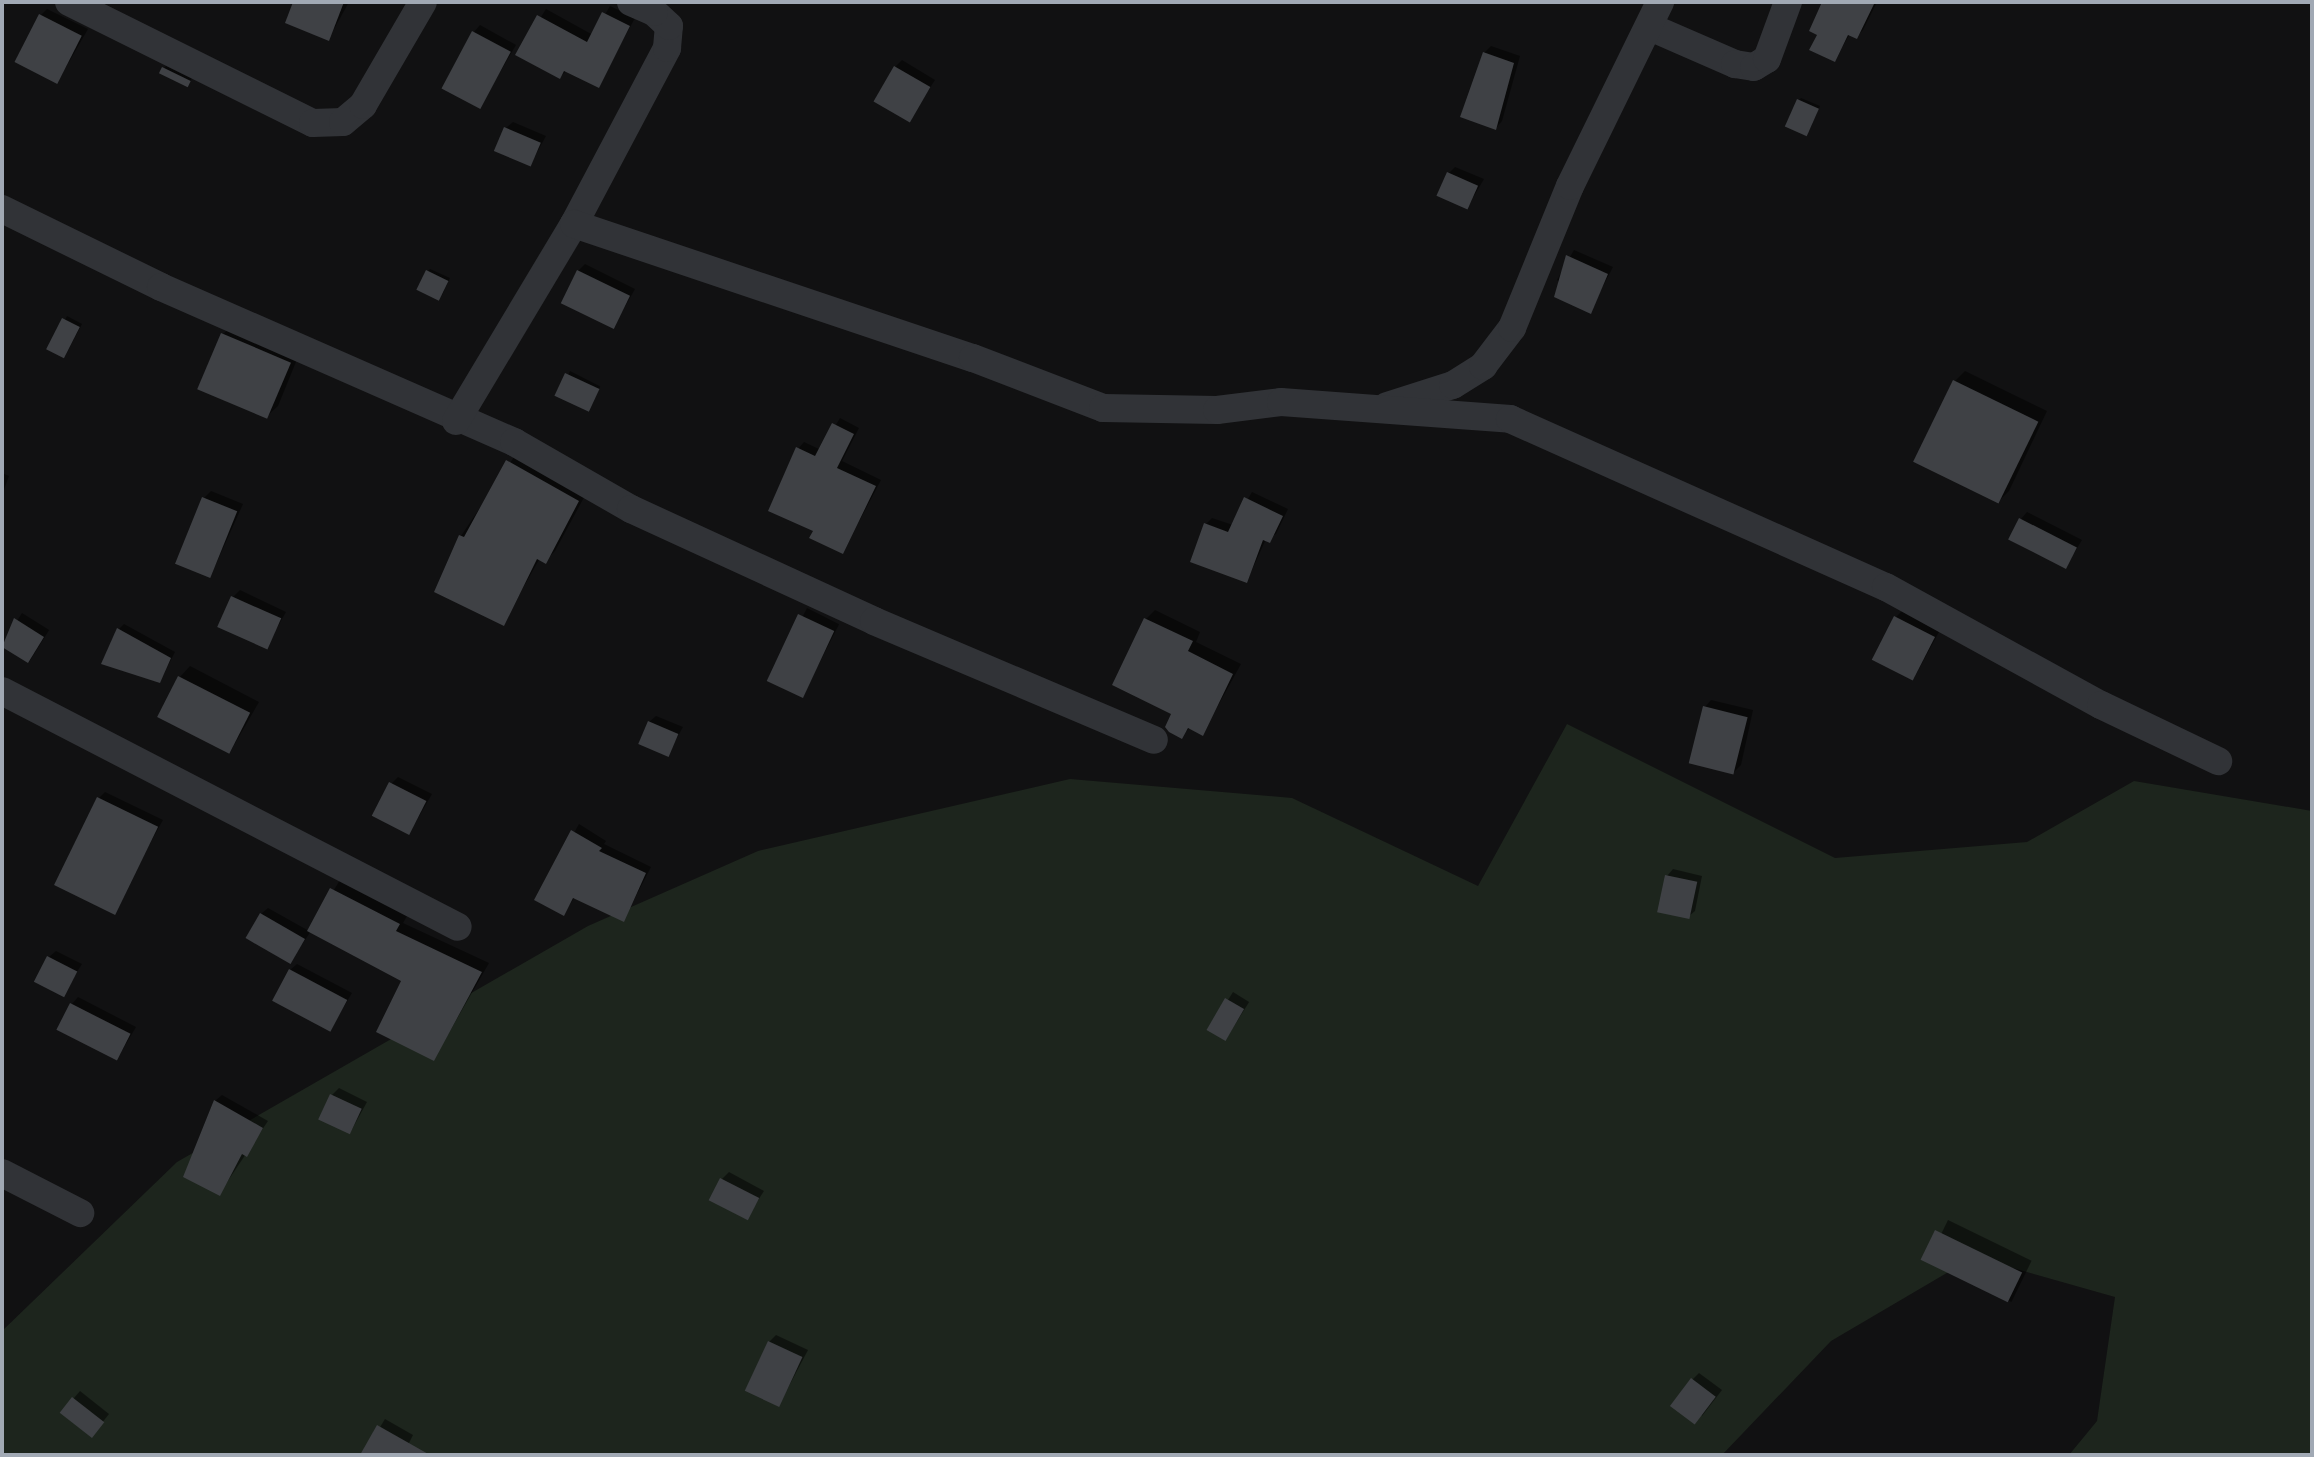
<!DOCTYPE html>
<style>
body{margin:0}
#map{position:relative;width:2314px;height:1457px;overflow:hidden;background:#111112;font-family:Barlow,sans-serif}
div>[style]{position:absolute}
.green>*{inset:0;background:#1d251d}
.shadow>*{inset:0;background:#0007;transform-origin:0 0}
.building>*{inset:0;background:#3f4145;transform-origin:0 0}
.minor>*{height:28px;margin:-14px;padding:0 14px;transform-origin:14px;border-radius:14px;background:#313337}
span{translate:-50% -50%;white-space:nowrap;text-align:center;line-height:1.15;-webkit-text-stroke:6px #0c0c0d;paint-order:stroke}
.frame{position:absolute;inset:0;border:4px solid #a1a9b4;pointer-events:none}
</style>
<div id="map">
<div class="green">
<i style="clip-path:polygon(1567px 724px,1835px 858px,2027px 842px,2134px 781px,2312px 811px,2312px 1455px,2069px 1455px,2097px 1421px,2115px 1297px,1974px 1257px,1831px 1341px,1722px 1455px,2px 1455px,2px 1331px,177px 1162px,588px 926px,758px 851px,1070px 779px,1292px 798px,1478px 886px)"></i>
</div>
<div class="shadow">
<i style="clip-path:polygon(296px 2px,349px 2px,329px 38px)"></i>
<i style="clip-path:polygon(1825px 2px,1877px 2px,1863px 30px,1856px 37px,1850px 34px,1834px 60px,1820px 34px)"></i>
<i style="clip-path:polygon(610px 6px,635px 18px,598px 86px,567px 70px,560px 77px,518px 54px,546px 9px,593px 35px)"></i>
<i style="clip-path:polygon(47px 9px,88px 29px,58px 81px,40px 16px)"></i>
<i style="clip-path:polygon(480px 25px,516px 45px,480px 106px,474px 32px)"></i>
<i style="clip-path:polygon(1491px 46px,1520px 56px,1502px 121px,1496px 128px,1484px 53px)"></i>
<i style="clip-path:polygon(902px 60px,935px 80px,909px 120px,895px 67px)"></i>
<i style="clip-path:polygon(166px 66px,192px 78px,190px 82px,164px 68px)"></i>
<i style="clip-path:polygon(1801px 98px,1820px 106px,1809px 131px,1799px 100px)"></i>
<i style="clip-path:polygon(513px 122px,546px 136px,530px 165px,506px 128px)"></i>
<i style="clip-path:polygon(1455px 167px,1484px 179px,1467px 208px,1449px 173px)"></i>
<i style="clip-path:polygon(1574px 250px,1613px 267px,1590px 311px,1557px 280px)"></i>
<i style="clip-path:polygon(585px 264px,635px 289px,614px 326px,578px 271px)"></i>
<i style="clip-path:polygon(430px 269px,450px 278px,442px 295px,427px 272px)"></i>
<i style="left:67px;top:316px;width:17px;height:37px;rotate:28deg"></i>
<i style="clip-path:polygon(234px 324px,300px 352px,278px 406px,267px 416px,223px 334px)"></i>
<i style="left:570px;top:371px;width:34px;height:26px;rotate:27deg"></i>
<i style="clip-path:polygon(1965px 371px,2047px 411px,2009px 491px,1999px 501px,1955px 381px)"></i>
<i style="clip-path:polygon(840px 418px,859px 428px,842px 461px,881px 480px,843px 552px,815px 530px,798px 449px,804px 442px,821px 450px)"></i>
<i style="clip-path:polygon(518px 451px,588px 490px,555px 551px,545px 561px,540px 558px,503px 623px,461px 536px)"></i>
<i style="clip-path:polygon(2px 473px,9px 476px,2px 495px)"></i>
<i style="clip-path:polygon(211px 491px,243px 504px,211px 575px,204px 498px)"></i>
<i style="clip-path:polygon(1252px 492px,1288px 509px,1276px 534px,1266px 539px,1247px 581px,1206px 524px,1212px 518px,1233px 525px)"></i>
<i style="clip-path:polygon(2027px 512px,2082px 540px,2066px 566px,2021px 519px)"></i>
<i style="clip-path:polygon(240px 590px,286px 612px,266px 647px,233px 597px)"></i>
<i style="left:807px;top:608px;width:36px;height:81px;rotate:27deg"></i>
<i style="clip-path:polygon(1155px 610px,1200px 632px,1196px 642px,1241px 664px,1203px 733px,1191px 727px,1181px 736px,1146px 619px)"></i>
<i style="clip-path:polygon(1902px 611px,1940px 630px,1914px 678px,1896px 617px)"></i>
<i style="left:22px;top:613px;width:32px;height:38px;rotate:32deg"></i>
<i style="clip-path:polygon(124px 624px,175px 652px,160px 681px,119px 629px)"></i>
<i style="clip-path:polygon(190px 666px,259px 702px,230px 752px,180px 677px)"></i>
<i style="clip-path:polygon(1711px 700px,1753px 710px,1741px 765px,1734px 772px,1705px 707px)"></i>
<i style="clip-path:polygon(656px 716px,683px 727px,668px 754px,649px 722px)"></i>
<i style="clip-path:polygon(398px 777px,432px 794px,410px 832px,391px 784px)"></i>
<i style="clip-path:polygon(105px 792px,163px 820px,111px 913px,99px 798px)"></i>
<i style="clip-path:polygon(579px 824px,606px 841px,604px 844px,651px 867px,624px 919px,575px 897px,563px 914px,537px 899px)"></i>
<i style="clip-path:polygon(1673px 869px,1702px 876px,1695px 911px,1688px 917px,1667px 876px)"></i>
<i style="clip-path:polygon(340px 880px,407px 916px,403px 923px,489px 963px,434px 1059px,404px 980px,311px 931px,291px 961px,261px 914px,268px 908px,309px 931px)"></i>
<i style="clip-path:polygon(56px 951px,82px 964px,63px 994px,49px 957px)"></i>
<i style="clip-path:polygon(297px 964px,352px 993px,330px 1030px,290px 970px)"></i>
<i style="left:1233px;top:992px;width:19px;height:45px;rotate:32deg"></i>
<i style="clip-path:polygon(78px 997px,136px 1027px,117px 1059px,72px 1004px)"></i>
<i style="clip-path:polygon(339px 1088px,367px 1102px,350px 1133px,332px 1095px)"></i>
<i style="clip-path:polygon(222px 1095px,268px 1121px,219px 1194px,215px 1101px)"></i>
<i style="clip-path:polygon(729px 1172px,764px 1191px,747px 1217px,722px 1179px)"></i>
<i style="left:1948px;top:1220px;width:93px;height:46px;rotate:26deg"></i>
<i style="clip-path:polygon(776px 1335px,808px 1350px,779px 1405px,769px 1342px)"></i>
<i style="clip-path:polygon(1699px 1373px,1722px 1390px,1702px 1416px,1692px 1380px)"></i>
<i style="clip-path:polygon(80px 1391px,109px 1414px,97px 1429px,62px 1412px)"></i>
<i style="clip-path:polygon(385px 1419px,413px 1435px,403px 1455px,363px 1455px)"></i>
</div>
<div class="building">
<i style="clip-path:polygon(293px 2px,344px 2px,329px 41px,285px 23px)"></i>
<i style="clip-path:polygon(1822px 2px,1875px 2px,1857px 39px,1848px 35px,1835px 62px,1809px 50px,1817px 35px,1809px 31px)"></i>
<i style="clip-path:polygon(602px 12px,630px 26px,599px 88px,564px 71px,560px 79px,515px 55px,537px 15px,587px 42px)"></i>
<i style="left:39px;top:14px;width:48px;height:54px;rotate:27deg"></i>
<i style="left:472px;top:31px;width:44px;height:65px;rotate:28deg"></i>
<i style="clip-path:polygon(1483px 52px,1514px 63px,1496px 130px,1460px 117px)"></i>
<i style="left:894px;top:66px;width:42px;height:41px;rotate:30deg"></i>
<i style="left:162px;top:67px;width:32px;height:7px;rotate:26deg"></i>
<i style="left:1797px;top:99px;width:24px;height:30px;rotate:24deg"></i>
<i style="left:504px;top:127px;width:40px;height:26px;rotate:23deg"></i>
<i style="left:1447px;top:172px;width:34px;height:26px;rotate:24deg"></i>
<i style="clip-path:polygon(1566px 255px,1608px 274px,1591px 314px,1554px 297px)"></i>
<i style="left:426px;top:270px;width:25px;height:22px;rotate:26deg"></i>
<i style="left:577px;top:270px;width:59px;height:37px;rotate:26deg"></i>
<i style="left:62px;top:318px;width:20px;height:35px;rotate:27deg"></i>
<i style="left:221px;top:333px;width:76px;height:61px;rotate:23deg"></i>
<i style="left:565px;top:373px;width:38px;height:25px;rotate:25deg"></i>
<i style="left:1953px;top:380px;width:95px;height:91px;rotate:26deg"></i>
<i style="clip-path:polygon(832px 423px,854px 434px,837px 468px,876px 486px,843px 554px,809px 538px,813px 531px,768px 511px,796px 447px,815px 456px)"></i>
<i style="clip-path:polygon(506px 460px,579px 501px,546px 564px,537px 559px,504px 626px,434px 592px,459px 535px,464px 537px)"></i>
<i style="left:202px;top:497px;width:38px;height:72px;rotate:22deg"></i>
<i style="clip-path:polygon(1244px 497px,1283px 516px,1270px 543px,1263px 540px,1247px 583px,1190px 562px,1204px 523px,1228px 532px)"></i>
<i style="left:2019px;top:518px;width:65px;height:24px;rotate:27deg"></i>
<i style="left:231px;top:596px;width:55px;height:34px;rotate:24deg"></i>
<i style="left:798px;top:614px;width:40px;height:74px;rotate:25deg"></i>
<i style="left:1894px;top:616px;width:46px;height:49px;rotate:27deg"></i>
<i style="clip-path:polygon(14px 618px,44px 637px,28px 663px,2px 647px)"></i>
<i style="clip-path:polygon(1144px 618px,1193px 641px,1188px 651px,1233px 674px,1203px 736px,1188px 728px,1182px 739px,1169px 732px,1165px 727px,1171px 714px,1112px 685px)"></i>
<i style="clip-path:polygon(117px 628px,171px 658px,160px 683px,101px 664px)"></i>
<i style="left:178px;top:676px;width:81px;height:46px;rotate:27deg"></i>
<i style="left:1703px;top:706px;width:46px;height:59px;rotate:14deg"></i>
<i style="left:648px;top:721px;width:33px;height:25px;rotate:23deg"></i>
<i style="left:389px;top:782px;width:42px;height:38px;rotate:27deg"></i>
<i style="left:97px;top:797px;width:68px;height:98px;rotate:26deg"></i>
<i style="clip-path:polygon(571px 830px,602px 848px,599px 851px,646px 873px,624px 922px,573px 898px,564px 916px,534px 900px)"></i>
<i style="left:1665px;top:875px;width:33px;height:38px;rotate:12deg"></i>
<i style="clip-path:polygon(330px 888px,400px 924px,396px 931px,482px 972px,434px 1061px,376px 1032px,401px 981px,307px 931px)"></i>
<i style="left:260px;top:913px;width:52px;height:29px;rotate:30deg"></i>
<i style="left:47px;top:956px;width:34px;height:29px;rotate:27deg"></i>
<i style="left:289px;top:969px;width:66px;height:36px;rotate:28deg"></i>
<i style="left:1225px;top:998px;width:22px;height:37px;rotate:30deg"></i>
<i style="left:70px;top:1003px;width:68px;height:30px;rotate:27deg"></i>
<i style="left:330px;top:1094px;width:35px;height:28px;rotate:25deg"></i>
<i style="clip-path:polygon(214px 1100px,263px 1128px,247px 1157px,242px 1154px,220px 1196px,183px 1177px)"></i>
<i style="left:720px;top:1178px;width:44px;height:25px;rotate:27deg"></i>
<i style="left:1935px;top:1230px;width:97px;height:33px;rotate:26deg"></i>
<i style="left:768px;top:1341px;width:38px;height:55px;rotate:25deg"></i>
<i style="left:1691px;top:1378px;width:31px;height:35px;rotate:37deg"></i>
<i style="left:72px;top:1397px;width:41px;height:20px;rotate:38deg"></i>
<i style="clip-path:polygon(377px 1425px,430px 1455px,360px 1455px)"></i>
</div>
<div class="minor">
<i style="left:69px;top:2px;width:272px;rotate:26.4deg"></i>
<i style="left:313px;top:123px;width:30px;rotate:-2deg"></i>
<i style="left:343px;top:122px;width:26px;rotate:-40deg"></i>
<i style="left:363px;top:105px;width:119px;rotate:-59.8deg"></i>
<i style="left:1650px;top:27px;width:93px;rotate:23.5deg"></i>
<i style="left:1735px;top:64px;width:19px;rotate:9deg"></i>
<i style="left:1754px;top:67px;width:15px;rotate:-32deg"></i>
<i style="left:1767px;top:59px;width:61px;rotate:-69.8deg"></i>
<i style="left:2px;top:209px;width:177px;rotate:26.1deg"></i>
<i style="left:161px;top:287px;width:386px;rotate:23.7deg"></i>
<i style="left:514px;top:442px;width:135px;rotate:29.8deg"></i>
<i style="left:631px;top:509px;width:268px;rotate:24.7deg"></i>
<i style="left:874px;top:621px;width:304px;rotate:23deg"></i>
<i style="left:574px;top:224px;width:199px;rotate:-62.1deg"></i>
<i style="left:667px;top:48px;width:22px;rotate:-85deg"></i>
<i style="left:669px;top:26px;width:21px;rotate:-137deg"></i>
<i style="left:654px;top:12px;width:25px;rotate:-157deg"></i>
<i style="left:1387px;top:406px;width:69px;rotate:-17.7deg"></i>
<i style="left:1453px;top:385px;width:36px;rotate:-32deg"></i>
<i style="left:1483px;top:366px;width:48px;rotate:-52.7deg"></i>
<i style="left:1512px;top:328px;width:153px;rotate:-67.8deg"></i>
<i style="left:1570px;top:186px;width:205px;rotate:-63.9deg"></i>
<i style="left:456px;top:421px;width:230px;rotate:-59.1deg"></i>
<i style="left:574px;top:224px;width:421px;rotate:18.6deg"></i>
<i style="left:973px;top:358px;width:139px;rotate:21deg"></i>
<i style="left:1103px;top:408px;width:114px;rotate:1deg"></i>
<i style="left:1217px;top:410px;width:64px;rotate:-7.1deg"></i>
<i style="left:1281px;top:402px;width:230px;rotate:4.2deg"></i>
<i style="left:1510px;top:419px;width:412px;rotate:24.1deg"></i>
<i style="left:1886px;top:587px;width:245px;rotate:28.8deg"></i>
<i style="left:2101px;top:705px;width:130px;rotate:25.6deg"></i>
<i style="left:2px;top:691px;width:513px;rotate:27.36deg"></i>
<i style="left:2px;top:1173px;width:88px;rotate:27.1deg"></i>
</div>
<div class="frame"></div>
</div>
